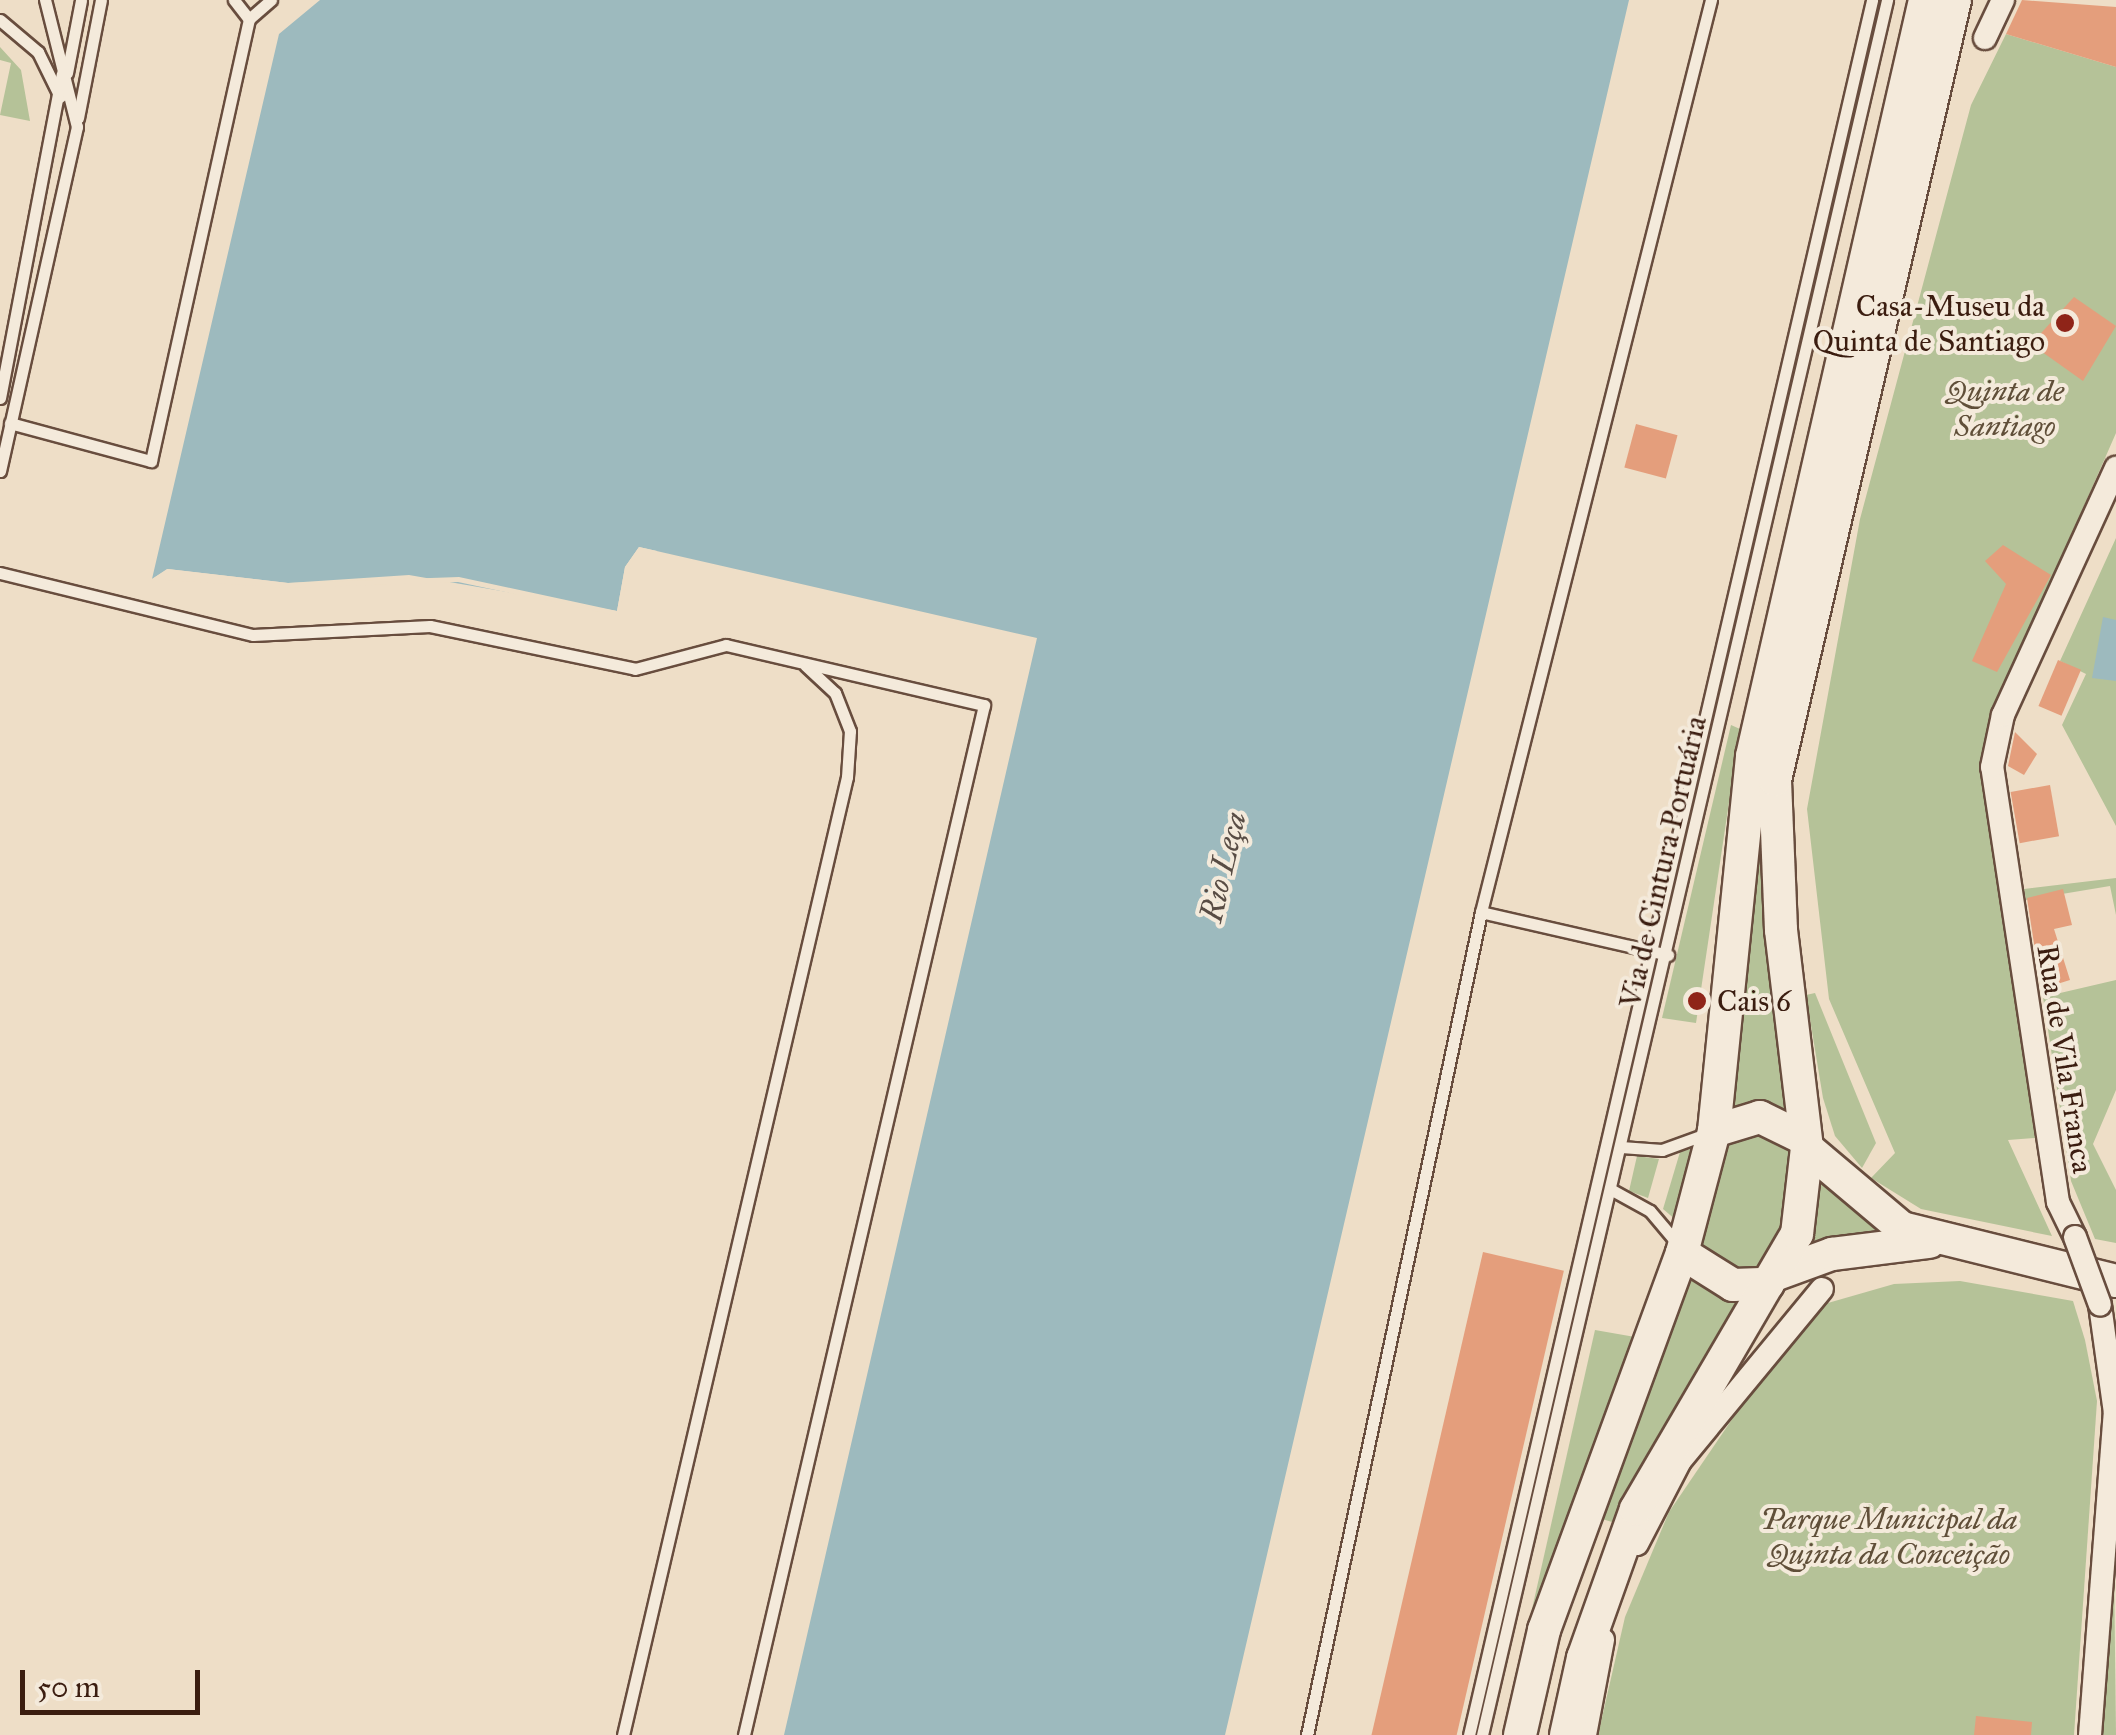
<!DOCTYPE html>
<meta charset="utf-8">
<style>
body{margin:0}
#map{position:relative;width:2116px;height:1735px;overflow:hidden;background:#eedec7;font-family:"IM FELL Great Primer",serif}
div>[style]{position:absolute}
.green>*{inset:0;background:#b5c298}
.water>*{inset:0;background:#9dbabe}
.pier>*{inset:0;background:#eedec7}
.building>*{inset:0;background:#e49e7c;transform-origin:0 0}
.roads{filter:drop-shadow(2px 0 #684d3e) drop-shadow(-2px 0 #684d3e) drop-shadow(0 2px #684d3e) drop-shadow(0 -2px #684d3e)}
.service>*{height:11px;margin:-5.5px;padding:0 5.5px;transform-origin:5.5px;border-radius:5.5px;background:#f4eadb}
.minor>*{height:22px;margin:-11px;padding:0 11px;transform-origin:11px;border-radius:11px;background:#f4eadb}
.secondary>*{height:32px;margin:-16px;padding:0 16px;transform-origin:16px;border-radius:16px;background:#f4eadb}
.bridges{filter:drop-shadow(2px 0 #684d3e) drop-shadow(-2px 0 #684d3e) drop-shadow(0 2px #684d3e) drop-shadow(0 -2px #684d3e)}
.minor-bridge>*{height:22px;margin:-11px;padding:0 11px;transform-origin:11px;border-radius:11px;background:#f4eadb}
.dots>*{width:28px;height:28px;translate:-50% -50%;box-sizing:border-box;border:5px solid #f4eadb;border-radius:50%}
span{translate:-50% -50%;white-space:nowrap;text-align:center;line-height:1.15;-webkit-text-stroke:8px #f4eadb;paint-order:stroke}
.poi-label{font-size:30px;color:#3b1d10}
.right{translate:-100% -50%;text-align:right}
.left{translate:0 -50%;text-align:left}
.park-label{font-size:30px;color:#604f39;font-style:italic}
.street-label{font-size:30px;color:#3b1d10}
.water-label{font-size:32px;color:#584c44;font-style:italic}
.scale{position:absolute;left:20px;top:1670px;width:180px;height:45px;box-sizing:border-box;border:5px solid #3b1d10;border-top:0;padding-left:12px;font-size:30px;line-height:35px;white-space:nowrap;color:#3b1d10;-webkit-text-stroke:8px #f4eadb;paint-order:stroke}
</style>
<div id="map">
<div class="green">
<i style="clip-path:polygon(2006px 34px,2116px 67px,2116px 433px,2017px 659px,1984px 777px,2035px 1138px,2008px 1140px,2052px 1236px,1921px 1209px,1871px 1178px,1895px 1153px,1829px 999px,1807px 809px,1860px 519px,1971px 105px)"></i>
<i style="clip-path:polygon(0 47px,21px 70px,30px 121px,0 115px,11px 63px,0 60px)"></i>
<i style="clip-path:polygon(2116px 538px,2116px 826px,2062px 725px,2086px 674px,2060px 661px)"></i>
<i style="clip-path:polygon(1731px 725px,1740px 729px,1696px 1023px,1662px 1018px)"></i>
<i style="clip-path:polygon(1776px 793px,1805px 1139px,1904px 1229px,1777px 1274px,1629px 1527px,1585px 1514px,1682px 1253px,1747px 797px)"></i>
<i style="clip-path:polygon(2116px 878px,2116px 915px,2110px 886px,2026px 900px,2024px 889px)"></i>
<i style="clip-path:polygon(2116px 980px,2116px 1090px,2093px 1144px,2116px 1190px,2116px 1243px,2095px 1239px,2071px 1181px,2043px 997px)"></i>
<i style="clip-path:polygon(1815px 993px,1876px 1143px,1862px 1168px,1835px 1136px,1823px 1098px,1806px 995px)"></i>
<i style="clip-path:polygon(1697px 1147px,1676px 1220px,1663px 1209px,1680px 1152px)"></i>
<i style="clip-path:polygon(1637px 1156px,1659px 1159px,1648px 1198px,1629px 1191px)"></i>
<i style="clip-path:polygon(1960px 1281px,2073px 1301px,2085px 1340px,2097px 1401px,2074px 1735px,1598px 1735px,1625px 1617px,1669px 1512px,1807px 1309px,1894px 1284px)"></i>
<i style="clip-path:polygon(1595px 1330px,1635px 1337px,1525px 1640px)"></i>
<i style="clip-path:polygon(2114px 1564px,2116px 1735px,2101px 1735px)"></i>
</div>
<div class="water">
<i style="clip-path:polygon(320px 0,1629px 0,1225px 1735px,784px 1735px,1037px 638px,639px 547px,625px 567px,617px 611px,409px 575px,288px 583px,168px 569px,152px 579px,279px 34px)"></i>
<i style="clip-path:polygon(2103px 617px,2116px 620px,2116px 681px,2092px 678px)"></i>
</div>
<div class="pier">
<i style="clip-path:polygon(639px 547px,657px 551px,633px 560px,618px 616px,458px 582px,288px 588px,152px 579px,167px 569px,288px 583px,459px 577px,617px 611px,625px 567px)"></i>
</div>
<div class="building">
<i style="clip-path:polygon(2022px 0,2116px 7px,2116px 67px,2006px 34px)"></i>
<i style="clip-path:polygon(2074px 297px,2116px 326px,2083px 381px,2031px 344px)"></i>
<i style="left:1636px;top:424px;width:43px;height:45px;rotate:15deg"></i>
<i style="clip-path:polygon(2003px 545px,2051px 575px,1997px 672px,1972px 661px,2006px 584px,1985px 561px)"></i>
<i style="left:2058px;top:660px;width:25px;height:50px;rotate:23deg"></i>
<i style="clip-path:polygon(2015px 732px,2037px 754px,2024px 775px,2008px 766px)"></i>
<i style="left:2050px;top:785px;width:52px;height:40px;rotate:80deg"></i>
<i style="clip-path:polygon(2063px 889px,2072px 925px,2054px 929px,2070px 980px,2041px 989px,2027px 898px)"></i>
<i style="left:1483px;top:1252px;width:83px;height:496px;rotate:13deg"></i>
<i style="clip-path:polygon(1976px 1716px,2032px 1722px,2031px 1735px,1974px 1735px)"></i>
</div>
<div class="roads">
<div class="service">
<i style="left:234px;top:0;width:24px;rotate:52deg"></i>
<i style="left:0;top:20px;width:50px;rotate:40.1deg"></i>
<i style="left:38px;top:52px;width:50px;rotate:63.9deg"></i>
<i style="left:67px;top:73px;width:74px;rotate:-79.1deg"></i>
<i style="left:78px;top:118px;width:120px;rotate:-79deg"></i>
<i style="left:0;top:398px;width:330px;rotate:-79.2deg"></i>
<i style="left:10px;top:423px;width:146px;rotate:15.1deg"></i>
<i style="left:151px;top:461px;width:453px;rotate:-77.5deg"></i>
<i style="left:249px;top:19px;width:29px;rotate:-41deg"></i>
<i style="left:0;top:471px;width:353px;rotate:-77.4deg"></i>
<i style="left:77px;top:127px;width:131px;rotate:-104.1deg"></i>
<i style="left:0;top:573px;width:260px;rotate:13.8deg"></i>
<i style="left:253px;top:635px;width:177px;rotate:-2.9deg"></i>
<i style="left:430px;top:626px;width:209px;rotate:11.8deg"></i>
<i style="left:635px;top:669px;width:94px;rotate:-14.8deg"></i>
<i style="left:726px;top:645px;width:265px;rotate:13.1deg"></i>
<i style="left:984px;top:705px;width:1058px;rotate:103.12deg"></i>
<i style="left:1481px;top:912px;width:192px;rotate:12.9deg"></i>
<i style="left:1621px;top:1147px;width:41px;rotate:4.2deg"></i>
<i style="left:1662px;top:1150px;width:47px;rotate:-20deg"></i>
<i style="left:1612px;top:1190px;width:43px;rotate:28.9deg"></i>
<i style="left:1650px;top:1211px;width:42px;rotate:49.8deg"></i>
<i style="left:623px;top:1735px;width:984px;rotate:-76.84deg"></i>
<i style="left:847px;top:777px;width:46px;rotate:-86.3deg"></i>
<i style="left:850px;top:731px;width:41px;rotate:-111.5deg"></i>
<i style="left:835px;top:693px;width:40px;rotate:-137deg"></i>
<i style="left:1307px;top:1735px;width:841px;rotate:-78.06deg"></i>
<i style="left:1481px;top:912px;width:941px;rotate:-75.85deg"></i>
<i style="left:1469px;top:1735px;width:1781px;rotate:-76.92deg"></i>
<i style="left:1482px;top:1735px;width:1782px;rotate:-76.86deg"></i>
</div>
<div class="minor">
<i style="left:1985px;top:38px;width:42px;rotate:-64.7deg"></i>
<i style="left:2075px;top:1237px;width:39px;rotate:-116deg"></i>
<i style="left:2058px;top:1202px;width:440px;rotate:-98.6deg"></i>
<i style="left:1992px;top:767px;width:53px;rotate:-78.1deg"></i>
<i style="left:2003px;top:715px;width:272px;rotate:-65.4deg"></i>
<i style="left:1637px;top:1544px;width:93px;rotate:-62.6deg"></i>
<i style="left:1680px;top:1461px;width:223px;rotate:-50.5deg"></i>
<i style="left:1585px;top:1735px;width:97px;rotate:-79.3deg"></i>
<i style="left:2090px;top:1735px;width:323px;rotate:-85.6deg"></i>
<i style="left:2115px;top:1413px;width:109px;rotate:-97.9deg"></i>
</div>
<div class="secondary">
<i style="left:1714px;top:1131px;width:48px;rotate:-16.9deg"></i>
<i style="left:1760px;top:1117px;width:50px;rotate:26.1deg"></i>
<i style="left:1807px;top:1148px;width:124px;rotate:40.1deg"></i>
<i style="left:1902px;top:1228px;width:220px;rotate:13.9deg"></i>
<i style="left:1682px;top:1253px;width:60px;rotate:32.1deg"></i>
<i style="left:1733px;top:1285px;width:35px;rotate:-2deg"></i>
<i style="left:1777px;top:1274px;width:59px;rotate:-20deg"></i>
<i style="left:1832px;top:1254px;width:98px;rotate:-7.1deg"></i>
<i style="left:1520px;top:1735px;width:108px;rotate:-77.1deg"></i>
<i style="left:1544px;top:1630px;width:401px;rotate:-69.9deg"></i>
<i style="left:1682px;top:1253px;width:126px;rotate:-75.3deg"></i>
<i style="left:1714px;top:1131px;width:377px;rotate:-84.2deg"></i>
<i style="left:1752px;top:756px;width:776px;rotate:-77.11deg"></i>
<i style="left:1566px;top:1735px;width:79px;rotate:-77.6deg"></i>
<i style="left:1583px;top:1658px;width:158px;rotate:-70.4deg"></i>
<i style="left:1636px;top:1509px;width:319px;rotate:-59.7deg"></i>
<i style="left:1797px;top:1234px;width:87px;rotate:-83.4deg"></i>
<i style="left:1807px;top:1148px;width:220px;rotate:-96.8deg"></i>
<i style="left:1781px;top:930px;width:150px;rotate:-92.3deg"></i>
<i style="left:1775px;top:780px;width:800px;rotate:-77.01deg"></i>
</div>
</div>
<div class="bridges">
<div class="minor-bridge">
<i style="left:2075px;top:1237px;width:72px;rotate:69.8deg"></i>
</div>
</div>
<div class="dots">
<i style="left:2065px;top:323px;background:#8f2418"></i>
<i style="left:1697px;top:1001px;background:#8f2418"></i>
</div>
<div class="poi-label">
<span class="right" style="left:2045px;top:323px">Casa-Museu da<br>Quinta de Santiago</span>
<span class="left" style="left:1717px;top:1001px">Cais 6</span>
</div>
<div class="park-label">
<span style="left:2005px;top:408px">Quinta de<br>Santiago</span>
<span style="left:1889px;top:1536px">Parque Municipal da<br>Quinta da Conceição</span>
</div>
<div class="street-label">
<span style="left:1663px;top:862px;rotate:-77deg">Via de Cintura Portuária</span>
<span style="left:2065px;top:1059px;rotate:81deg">Rua de Vila Franca</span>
</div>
<div class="water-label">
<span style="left:1224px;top:867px;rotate:-77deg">Rio Leça</span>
</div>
<div class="scale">50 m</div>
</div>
